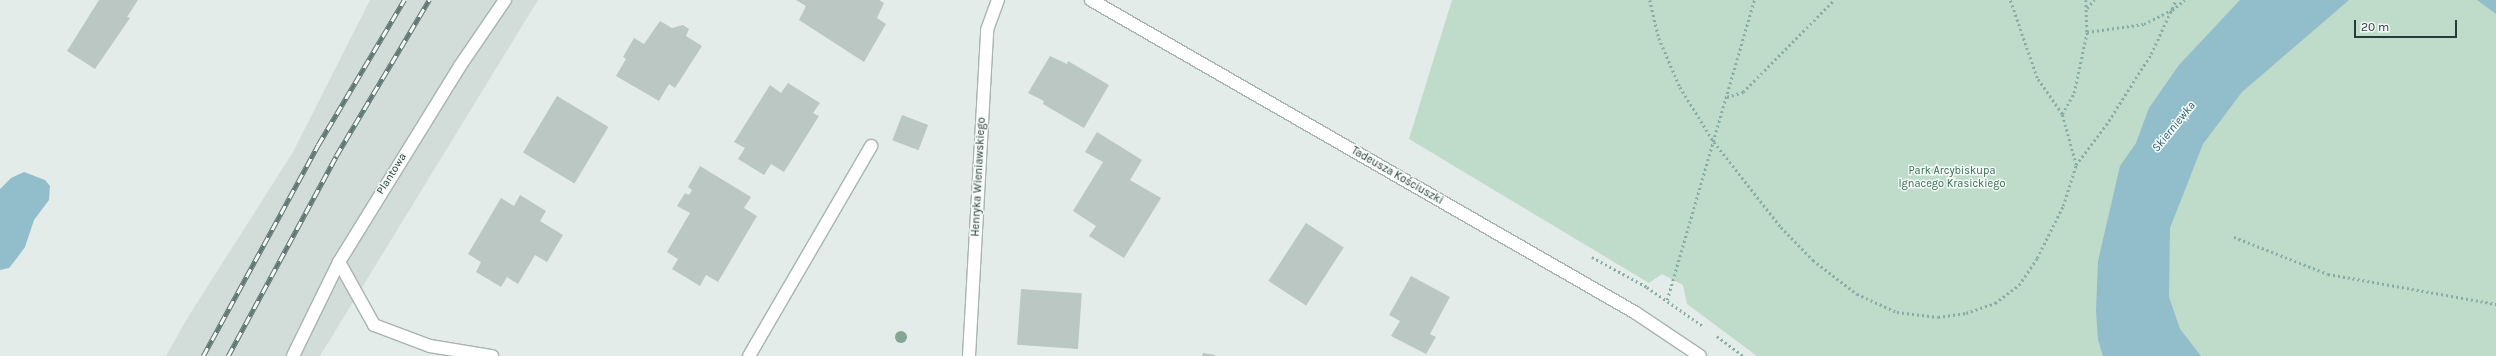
<!DOCTYPE html>
<meta charset="utf-8">
<style>
body{margin:0}
#map{position:relative;width:2496px;height:356px;overflow:hidden;background:#e4ece9;font-family:Karla,sans-serif}
div>[style]{position:absolute}
.built>*{inset:0;background:#d2dcd8}
.green>*{inset:0;background:#bfdbc9}
.water>*{inset:0;background:#92becb}
.building>*{inset:0;background:#bac7c2;transform-origin:0 0}
.path>*{height:2.5px;margin-top:-1.25px;transform-origin:0;background:repeating-linear-gradient(90deg,#88ada4 0 2px,transparent 0 5px)}
.roads{filter:drop-shadow(1px 0 #a7b4b0) drop-shadow(-1px 0 #a7b4b0) drop-shadow(0 1px #a7b4b0) drop-shadow(0 -1px #a7b4b0)}
.service>*{height:12px;margin:-6px;padding:0 6px;transform-origin:6px;border-radius:6px;background:#fff}
.minor>*{height:12px;margin:-6px;padding:0 6px;transform-origin:6px;border-radius:6px;background:#fff}
.tertiary>*{height:12px;margin:-6px;padding:0 6px;transform-origin:6px;border-radius:6px;background:#fff}
.rail>*{height:4.5px;margin-top:-2.25px;transform-origin:0;background:repeating-linear-gradient(90deg,#f4f9f7 0 9px,#607773 0 18px);box-sizing:border-box;border-block:1px solid #607773}
.trees>*{width:12px;height:12px;margin:-6px;border-radius:50%;background:#83a794}
span{translate:-50% -50%;white-space:nowrap;text-align:center;line-height:1.15;-webkit-text-stroke:3px #f4f9f7;paint-order:stroke}
.park-label{font-size:11px;color:#336f4f}
.street-label{font-size:11px;color:#253c38}
.water-label{font-size:12px;color:#255f72;font-style:italic}
.scale{position:absolute;left:2354px;top:20px;width:103px;height:18px;box-sizing:border-box;border:2px solid #253c38;border-top:0;padding-left:5px;font-size:12px;line-height:14px;white-space:nowrap;color:#253c38;-webkit-text-stroke:3px #f4f9f7;paint-order:stroke}
</style>
<div id="map">
<div class="built">
<i style="clip-path:polygon(370px 0,538px 0,320px 356px,166px 356px,188px 317px,293px 152px)"></i>
</div>
<div class="green">
<i style="clip-path:polygon(1452px 0,2496px 0,2496px 356px,1757px 356px,1687px 304px,1683px 285px,1662px 274px,1649px 283px,1409px 139px)"></i>
</div>
<div class="water">
<i style="clip-path:polygon(2240px 0,2349px 0,2242px 92px,2203px 144px,2170px 228px,2169px 297px,2180px 329px,2201px 356px,2103px 356px,2098px 340px,2096px 311px,2098px 261px,2120px 166px,2136px 143px,2149px 108px,2179px 65px)"></i>
<i style="clip-path:polygon(2477px 0,2496px 0,2496px 14px)"></i>
<i style="clip-path:polygon(24px 172px,45px 180px,50px 186px,49px 200px,34px 220px,25px 247px,17px 258px,9px 268px,0 270px,0 189px,11px 178px)"></i>
</div>
<div class="building">
<i style="clip-path:polygon(99px 0,138px 0,127px 17px,130px 18px,95px 69px,67px 51px)"></i>
<i style="clip-path:polygon(796px 0,879px 0,884px 3px,877px 18px,886px 24px,864px 62px,799px 20px,806px 6px)"></i>
<i style="clip-path:polygon(660px 21px,672px 28px,683px 25px,689px 29px,686px 36px,702px 46px,675px 88px,669px 84px,659px 101px,616px 76px,626px 59px,623px 57px,634px 38px,644px 44px)"></i>
<i style="clip-path:polygon(1050px 56px,1067px 64px,1068px 61px,1109px 85px,1084px 128px,1043px 104px,1044px 101px,1028px 93px)"></i>
<i style="clip-path:polygon(788px 83px,820px 103px,813px 113px,819px 116px,784px 172px,771px 164px,764px 175px,738px 159px,745px 148px,734px 142px,770px 85px,781px 93px)"></i>
<i style="left:557px;top:96px;width:60px;height:66px;rotate:31deg"></i>
<i style="left:902px;top:115px;width:28px;height:27px;rotate:21deg"></i>
<i style="clip-path:polygon(1097px 132px,1142px 160px,1130px 180px,1161px 198px,1124px 258px,1089px 236px,1096px 226px,1073px 211px,1103px 162px,1085px 152px)"></i>
<i style="clip-path:polygon(700px 166px,751px 197px,744px 208px,757px 216px,718px 282px,706px 275px,700px 286px,672px 269px,678px 259px,667px 252px,690px 213px,677px 206px,685px 193px,689px 195px,692px 190px,688px 187px)"></i>
<i style="clip-path:polygon(520px 195px,546px 211px,540px 221px,563px 235px,547px 262px,535px 255px,518px 284px,507px 277px,501px 287px,476px 272px,481px 262px,468px 254px,501px 198px,514px 206px)"></i>
<i style="left:1306px;top:223px;width:45px;height:69px;rotate:33deg"></i>
<i style="clip-path:polygon(1411px 276px,1450px 297px,1430px 334px,1436px 337px,1426px 354px,1391px 336px,1400px 321px,1389px 315px)"></i>
<i style="left:1021px;top:289px;width:61px;height:56px;rotate:4deg"></i>
<i style="clip-path:polygon(1203px 353px,1215px 355px,1215px 356px,1202px 356px)"></i>
</div>
<div class="path">
<i style="left:1650px;top:0;width:39px;rotate:77deg"></i>
<i style="left:1659px;top:38px;width:53px;rotate:66.8deg"></i>
<i style="left:1680px;top:87px;width:65px;rotate:58.3deg"></i>
<i style="left:1714px;top:142px;width:108px;rotate:51.8deg"></i>
<i style="left:1781px;top:227px;width:46px;rotate:45.9deg"></i>
<i style="left:1813px;top:260px;width:56px;rotate:37.7deg"></i>
<i style="left:1857px;top:294px;width:44px;rotate:24.2deg"></i>
<i style="left:1897px;top:312px;width:41px;rotate:7deg"></i>
<i style="left:1938px;top:317px;width:28px;rotate:-8deg"></i>
<i style="left:1966px;top:313px;width:31px;rotate:-19deg"></i>
<i style="left:1995px;top:303px;width:30px;rotate:-37deg"></i>
<i style="left:2019px;top:285px;width:32px;rotate:-56deg"></i>
<i style="left:2037px;top:258px;width:58px;rotate:-63.4deg"></i>
<i style="left:2063px;top:206px;width:43px;rotate:-72.4deg"></i>
<i style="left:2076px;top:165px;width:53px;rotate:-105.4deg"></i>
<i style="left:2062px;top:114px;width:44px;rotate:-124.8deg"></i>
<i style="left:2037px;top:78px;width:83px;rotate:-109.1deg"></i>
<i style="left:2086px;top:0;width:32px;rotate:88deg"></i>
<i style="left:2087px;top:32px;width:58px;rotate:-8deg"></i>
<i style="left:2144px;top:24px;width:31px;rotate:-27deg"></i>
<i style="left:2172px;top:10px;width:16px;rotate:-38deg"></i>
<i style="left:2087px;top:8px;width:11px;rotate:-49deg"></i>
<i style="left:1727px;top:97px;width:17px;rotate:-17deg"></i>
<i style="left:1743px;top:92px;width:129px;rotate:-45.3deg"></i>
<i style="left:2062px;top:114px;width:24px;rotate:-60deg"></i>
<i style="left:2074px;top:93px;width:62px;rotate:-78deg"></i>
<i style="left:2076px;top:165px;width:50px;rotate:-53.1deg"></i>
<i style="left:2106px;top:125px;width:84px;rotate:-57.6deg"></i>
<i style="left:2151px;top:54px;width:60px;rotate:-65.2deg"></i>
<i style="left:2234px;top:237px;width:101px;rotate:21.5deg"></i>
<i style="left:2328px;top:274px;width:171px;rotate:10.1deg"></i>
<i style="left:1592px;top:257px;width:63px;rotate:28.6deg"></i>
<i style="left:1647px;top:287px;width:68px;rotate:34.9deg"></i>
<i style="left:1667px;top:300px;width:312px;rotate:-73.8deg"></i>
<i style="left:1717px;top:336px;width:34px;rotate:37deg"></i>
</div>
<div class="roads">
<div class="service">
<i style="left:339px;top:262px;width:72px;rotate:60.9deg"></i>
<i style="left:374px;top:325px;width:60px;rotate:20.6deg"></i>
<i style="left:430px;top:346px;width:63px;rotate:9.2deg"></i>
<i style="left:293px;top:356px;width:105px;rotate:-63.9deg"></i>
<i style="left:339px;top:262px;width:230px;rotate:-58.3deg"></i>
<i style="left:460px;top:66px;width:80px;rotate:-55.7deg"></i>
<i style="left:749px;top:356px;width:243px;rotate:-59.8deg"></i>
</div>
<div class="minor">
<i style="left:969px;top:356px;width:326px;rotate:-86.8deg"></i>
<i style="left:987px;top:30px;width:32px;rotate:-70deg"></i>
</div>
<div class="tertiary">
<i style="left:1091px;top:0;width:628px;rotate:29.87deg"></i>
<i style="left:1636px;top:313px;width:77px;rotate:33.9deg"></i>
</div>
</div>
<div class="rail">
<i style="left:203px;top:356px;width:240px;rotate:-61.4deg"></i>
<i style="left:318px;top:145px;width:169px;rotate:-59.3deg"></i>
<i style="left:228px;top:356px;width:227px;rotate:-61.6deg"></i>
<i style="left:336px;top:156px;width:182px;rotate:-59.2deg"></i>
</div>
<div class="trees">
<i style="left:901px;top:337px"></i>
</div>
<div class="park-label">
<span style="left:1952px;top:178px">Park Arcybiskupa<br>Ignacego Krasickiego</span>
</div>
<div class="street-label">
<span style="left:392px;top:174px;rotate:-58deg">Plantowa</span>
<span style="left:1397px;top:176px;rotate:30deg">Tadeusza Kościuszki</span>
<span style="left:979px;top:177px;rotate:-87deg">Henryka Wieniawskiego</span>
</div>
<div class="water-label">
<span style="left:2174px;top:127px;rotate:-51deg">Skierniewka</span>
</div>
<div class="scale">20 m</div>
</div>
